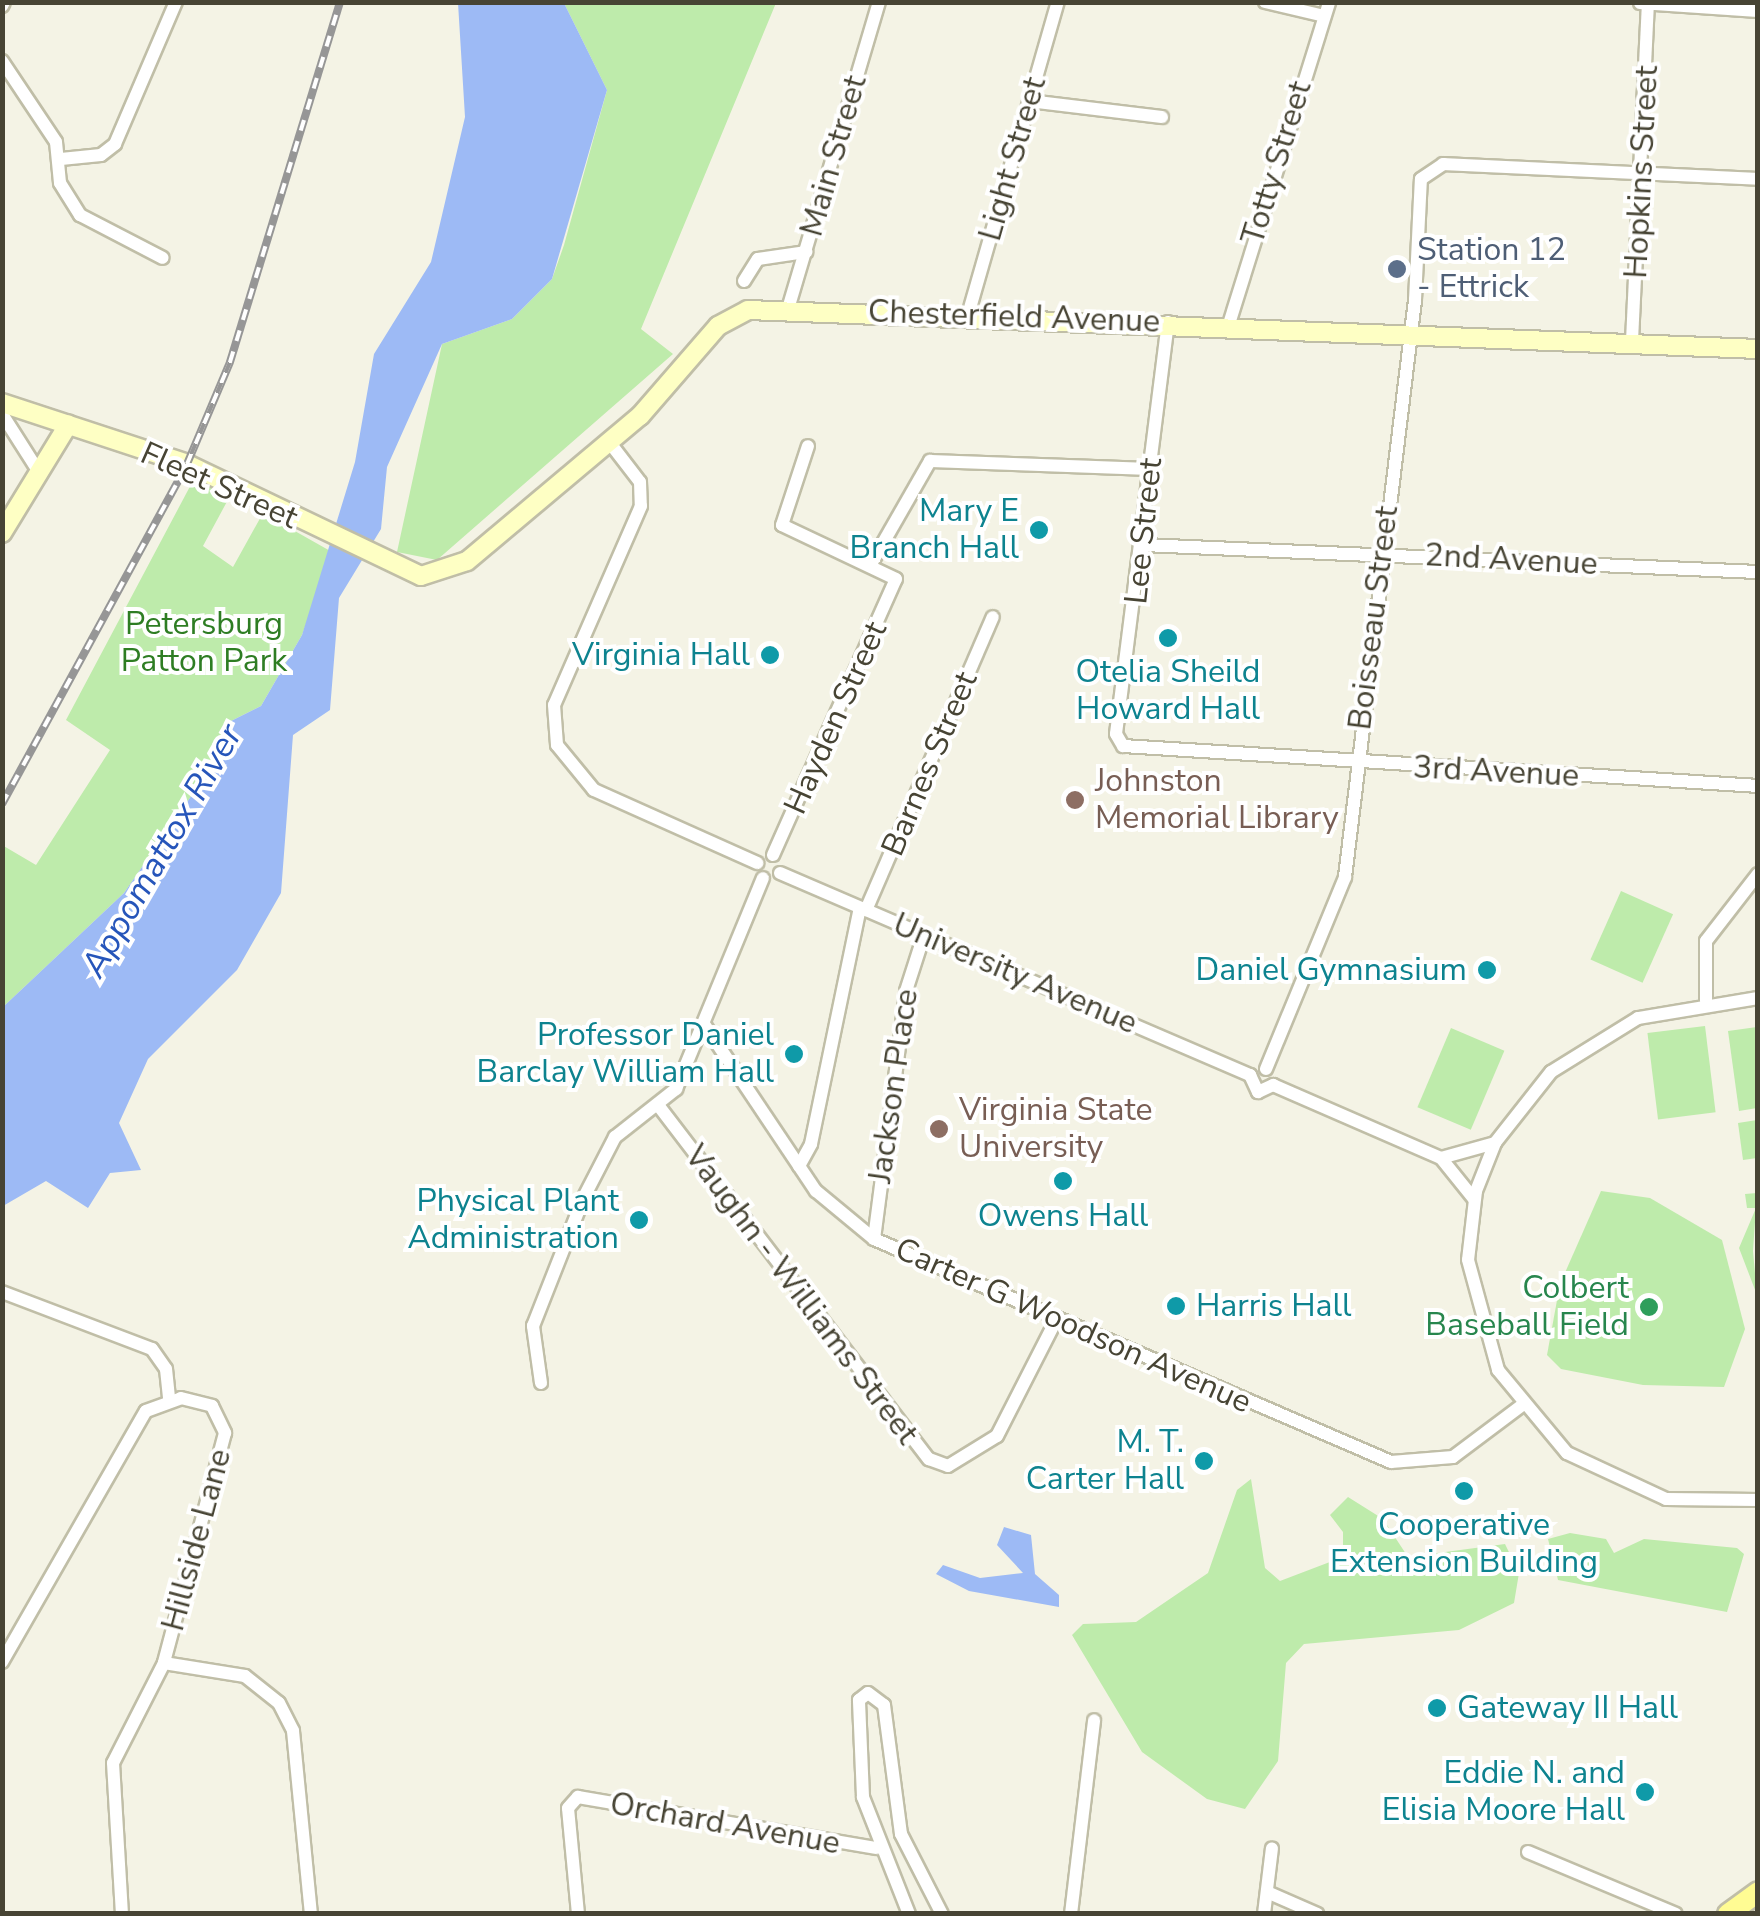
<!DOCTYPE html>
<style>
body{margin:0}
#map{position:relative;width:1760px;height:1916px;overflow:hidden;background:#f4f3e5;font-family:"Nunito Sans",sans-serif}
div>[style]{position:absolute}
.green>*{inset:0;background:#beebab;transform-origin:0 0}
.water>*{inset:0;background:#9dbaf5}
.roads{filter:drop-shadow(2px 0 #c0bea7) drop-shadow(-2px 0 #c0bea7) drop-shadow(0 2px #c0bea7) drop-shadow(0 -2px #c0bea7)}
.street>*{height:12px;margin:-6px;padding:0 6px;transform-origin:6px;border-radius:6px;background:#fff}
.secondary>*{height:18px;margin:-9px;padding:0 9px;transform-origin:9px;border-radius:9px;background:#feffc4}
.primary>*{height:20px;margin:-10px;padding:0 10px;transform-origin:10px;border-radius:10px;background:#fffc93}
.rail>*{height:8px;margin-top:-4px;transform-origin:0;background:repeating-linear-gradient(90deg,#fff 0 11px,#969696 0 22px);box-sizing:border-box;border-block:2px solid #969696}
.dots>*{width:28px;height:28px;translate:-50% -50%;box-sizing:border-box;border:5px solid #fff;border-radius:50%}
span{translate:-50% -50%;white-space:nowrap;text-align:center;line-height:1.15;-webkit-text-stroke:8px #fff;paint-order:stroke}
.street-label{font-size:32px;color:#474434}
.service-label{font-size:32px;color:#4e5e75}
.left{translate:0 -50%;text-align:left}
.culture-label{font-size:32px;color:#0d838f}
.right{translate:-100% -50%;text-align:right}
.park-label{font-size:32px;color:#2e7d23}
.education-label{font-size:32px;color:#785e54}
.leisure-label{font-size:32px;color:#27864d}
.water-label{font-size:35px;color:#2655ba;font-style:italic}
.frame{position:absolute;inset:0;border:5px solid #474434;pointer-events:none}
</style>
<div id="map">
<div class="green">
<i style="clip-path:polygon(564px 3px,776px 3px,641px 329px,673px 354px,437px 560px,397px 552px,442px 344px,512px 319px,552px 279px,564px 245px,607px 90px)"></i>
<i style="clip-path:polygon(195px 477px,230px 496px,203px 546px,233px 567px,263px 513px,332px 552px,302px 635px,261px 706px,225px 724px,212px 766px,124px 893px,3px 1007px,2px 845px,36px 865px,110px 750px,66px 720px)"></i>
<i style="left:1621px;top:891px;width:57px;height:75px;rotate:24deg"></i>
<i style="left:1705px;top:1026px;width:87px;height:58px;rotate:83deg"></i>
<i style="clip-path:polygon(1757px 1027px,1757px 1108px,1739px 1111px,1728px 1031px)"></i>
<i style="left:1451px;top:1028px;width:58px;height:86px;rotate:23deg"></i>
<i style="clip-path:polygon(1757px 1120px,1757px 1158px,1743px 1160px,1738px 1123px)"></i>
<i style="clip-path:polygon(1601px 1191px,1650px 1198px,1722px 1240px,1745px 1329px,1724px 1387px,1643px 1385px,1561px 1369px,1547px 1355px,1560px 1284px)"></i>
<i style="clip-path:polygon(1757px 1193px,1753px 1251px,1757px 1295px,1739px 1248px,1756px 1208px,1747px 1208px,1745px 1194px)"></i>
<i style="clip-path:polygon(1251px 1479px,1265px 1568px,1280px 1581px,1343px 1557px,1343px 1532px,1330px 1515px,1348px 1497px,1383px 1519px,1408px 1557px,1505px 1544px,1519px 1573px,1514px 1603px,1459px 1630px,1304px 1644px,1286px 1663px,1278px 1761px,1245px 1809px,1207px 1799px,1142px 1752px,1072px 1635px,1083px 1624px,1136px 1622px,1208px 1573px,1237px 1490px)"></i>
<i style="clip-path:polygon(1570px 1533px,1606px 1539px,1614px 1553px,1644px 1539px,1737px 1548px,1744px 1554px,1727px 1612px,1558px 1580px,1548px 1539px)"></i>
</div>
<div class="water">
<i style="clip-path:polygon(458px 3px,564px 3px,607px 90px,552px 279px,512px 319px,442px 344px,387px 467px,381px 529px,339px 598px,330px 710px,293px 735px,281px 893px,237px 970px,148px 1059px,119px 1123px,141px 1170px,110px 1173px,88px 1208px,46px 1181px,3px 1206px,3px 1007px,124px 893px,212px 766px,225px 724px,261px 706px,302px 635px,355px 462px,374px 354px,431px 262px,465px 117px)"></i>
<i style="clip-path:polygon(1004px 1527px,1031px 1535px,1035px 1574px,1059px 1595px,1059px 1607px,969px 1591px,936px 1574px,943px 1565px,980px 1578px,1023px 1573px,997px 1545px)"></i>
</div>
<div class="roads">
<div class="street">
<i style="left:1265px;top:2px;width:61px;rotate:13.3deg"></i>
<i style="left:1640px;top:3px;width:118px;rotate:3.9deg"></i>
<i style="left:2px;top:6px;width:4px;rotate:-63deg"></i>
<i style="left:2px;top:61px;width:97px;rotate:56.3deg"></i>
<i style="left:56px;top:142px;width:41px;rotate:84.4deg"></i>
<i style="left:60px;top:183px;width:38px;rotate:58deg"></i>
<i style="left:80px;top:215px;width:93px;rotate:27.4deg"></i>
<i style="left:1029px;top:101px;width:134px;rotate:6.9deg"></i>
<i style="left:61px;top:159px;width:40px;rotate:-5.7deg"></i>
<i style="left:101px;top:155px;width:18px;rotate:-38deg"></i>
<i style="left:115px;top:144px;width:155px;rotate:-66.8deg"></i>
<i style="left:744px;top:281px;width:26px;rotate:-58deg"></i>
<i style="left:758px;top:259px;width:49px;rotate:-8.3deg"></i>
<i style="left:788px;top:309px;width:320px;rotate:-73.5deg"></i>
<i style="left:968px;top:315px;width:326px;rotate:-74deg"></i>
<i style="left:1168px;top:322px;width:415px;rotate:97.2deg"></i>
<i style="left:1116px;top:734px;width:14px;rotate:60deg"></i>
<i style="left:1123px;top:746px;width:636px;rotate:3.6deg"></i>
<i style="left:1229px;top:324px;width:337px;rotate:-72.7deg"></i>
<i style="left:1632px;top:341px;width:338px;rotate:-87.3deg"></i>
<i style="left:2px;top:414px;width:69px;rotate:57.5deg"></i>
<i style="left:610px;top:443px;width:49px;rotate:52.4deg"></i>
<i style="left:640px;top:482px;width:24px;rotate:88deg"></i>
<i style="left:641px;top:506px;width:217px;rotate:113.6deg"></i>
<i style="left:554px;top:705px;width:40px;rotate:85.7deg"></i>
<i style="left:557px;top:745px;width:58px;rotate:50.6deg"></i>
<i style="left:594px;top:790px;width:179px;rotate:24.1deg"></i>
<i style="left:1144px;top:545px;width:615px;rotate:2.52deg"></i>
<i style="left:871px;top:564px;width:119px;rotate:-60.2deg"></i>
<i style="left:930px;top:461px;width:221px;rotate:2.1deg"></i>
<i style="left:773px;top:855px;width:302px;rotate:-66deg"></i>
<i style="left:896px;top:579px;width:126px;rotate:-154.7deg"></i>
<i style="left:782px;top:525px;width:83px;rotate:-71.8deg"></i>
<i style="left:780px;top:873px;width:512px;rotate:23.26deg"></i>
<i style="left:866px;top:910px;width:319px;rotate:-66.6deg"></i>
<i style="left:1758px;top:998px;width:122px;rotate:170.5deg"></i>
<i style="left:1638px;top:1018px;width:102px;rotate:148.2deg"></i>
<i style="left:1551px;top:1072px;width:90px;rotate:128.3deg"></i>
<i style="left:1495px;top:1143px;width:52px;rotate:111.6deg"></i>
<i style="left:1476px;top:1191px;width:69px;rotate:96.6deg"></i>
<i style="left:1468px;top:1260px;width:114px;rotate:74.7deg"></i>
<i style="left:1498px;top:1370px;width:108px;rotate:50.3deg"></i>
<i style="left:1567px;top:1453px;width:109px;rotate:24.9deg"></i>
<i style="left:1666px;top:1499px;width:92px;rotate:0.6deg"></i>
<i style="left:1706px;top:1001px;width:60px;rotate:-90deg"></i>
<i style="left:1706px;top:941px;width:85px;rotate:-52.2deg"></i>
<i style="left:704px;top:1024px;width:201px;rotate:56.2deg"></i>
<i style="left:816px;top:1191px;width:75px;rotate:39.6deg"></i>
<i style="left:874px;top:1239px;width:563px;rotate:23.33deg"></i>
<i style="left:1391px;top:1462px;width:62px;rotate:-4.6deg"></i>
<i style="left:1453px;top:1457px;width:85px;rotate:-36.9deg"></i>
<i style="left:1266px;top:1069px;width:208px;rotate:-67.6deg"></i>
<i style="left:1345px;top:877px;width:581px;rotate:-83.08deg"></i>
<i style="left:1415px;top:300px;width:121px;rotate:-87.2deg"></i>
<i style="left:1421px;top:179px;width:27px;rotate:-34deg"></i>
<i style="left:1443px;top:164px;width:315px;rotate:2.7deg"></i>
<i style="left:1250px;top:1075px;width:19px;rotate:65deg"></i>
<i style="left:1258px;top:1092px;width:17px;rotate:-25deg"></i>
<i style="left:1273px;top:1085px;width:183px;rotate:23.5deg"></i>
<i style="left:1441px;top:1158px;width:53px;rotate:51.2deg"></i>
<i style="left:658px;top:1105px;width:446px;rotate:52.6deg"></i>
<i style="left:929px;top:1459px;width:20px;rotate:20deg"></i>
<i style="left:948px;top:1466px;width:57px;rotate:-31.5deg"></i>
<i style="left:997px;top:1436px;width:130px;rotate:-63deg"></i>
<i style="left:1441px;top:1158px;width:56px;rotate:-15.5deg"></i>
<i style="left:799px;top:1166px;width:25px;rotate:-61deg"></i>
<i style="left:811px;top:1144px;width:241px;rotate:-78.3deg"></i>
<i style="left:874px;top:1239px;width:250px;rotate:-82.6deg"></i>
<i style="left:906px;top:991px;width:59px;rotate:-72.2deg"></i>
<i style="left:2px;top:1292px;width:160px;rotate:20.8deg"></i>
<i style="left:152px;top:1349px;width:24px;rotate:55deg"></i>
<i style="left:166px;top:1369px;width:31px;rotate:84deg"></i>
<i style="left:541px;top:1383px;width:58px;rotate:-98deg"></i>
<i style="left:533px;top:1326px;width:136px;rotate:-68.5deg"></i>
<i style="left:583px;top:1199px;width:70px;rotate:-62.7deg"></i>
<i style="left:615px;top:1137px;width:78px;rotate:-38.2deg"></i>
<i style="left:676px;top:1089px;width:228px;rotate:-67.6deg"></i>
<i style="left:2px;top:1662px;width:289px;rotate:-60.2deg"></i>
<i style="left:146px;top:1411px;width:37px;rotate:-20deg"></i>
<i style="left:181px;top:1398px;width:32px;rotate:14deg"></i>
<i style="left:212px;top:1406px;width:30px;rotate:64deg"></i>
<i style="left:225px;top:1433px;width:238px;rotate:104.9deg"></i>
<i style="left:164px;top:1663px;width:112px;rotate:117deg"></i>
<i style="left:113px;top:1763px;width:151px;rotate:86.6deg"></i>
<i style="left:164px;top:1663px;width:82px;rotate:9.1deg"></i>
<i style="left:245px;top:1676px;width:43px;rotate:38.5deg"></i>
<i style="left:279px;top:1703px;width:31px;rotate:63deg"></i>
<i style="left:293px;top:1731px;width:184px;rotate:84.4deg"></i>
<i style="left:1528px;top:1852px;width:160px;rotate:22.7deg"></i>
<i style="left:1267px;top:1892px;width:55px;rotate:23.7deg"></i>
<i style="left:578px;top:1914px;width:106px;rotate:-95.4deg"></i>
<i style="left:568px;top:1808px;width:15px;rotate:-48deg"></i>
<i style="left:578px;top:1797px;width:303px;rotate:9.7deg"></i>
<i style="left:909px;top:1914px;width:126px;rotate:-111.5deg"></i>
<i style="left:863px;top:1797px;width:97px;rotate:-92.4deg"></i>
<i style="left:859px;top:1700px;width:11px;rotate:-38deg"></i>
<i style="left:868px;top:1693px;width:20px;rotate:37deg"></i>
<i style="left:884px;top:1705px;width:130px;rotate:82.5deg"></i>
<i style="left:901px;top:1834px;width:90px;rotate:62.9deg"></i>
<i style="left:1071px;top:1914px;width:195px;rotate:-83.2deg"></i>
<i style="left:1264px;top:1914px;width:66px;rotate:-83.1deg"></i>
</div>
<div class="secondary">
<i style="left:2px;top:403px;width:195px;rotate:18.2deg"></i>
<i style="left:187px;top:464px;width:259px;rotate:25.6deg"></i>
<i style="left:421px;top:576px;width:48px;rotate:-18.1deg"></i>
<i style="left:467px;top:561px;width:226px;rotate:-40deg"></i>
<i style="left:640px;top:416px;width:119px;rotate:-49.1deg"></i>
<i style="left:718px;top:326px;width:34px;rotate:-28deg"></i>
<i style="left:748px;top:310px;width:1011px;rotate:2.21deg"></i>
<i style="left:2px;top:533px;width:127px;rotate:-58.6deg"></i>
</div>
<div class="primary">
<i style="left:1728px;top:1914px;width:37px;rotate:-36deg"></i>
</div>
</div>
<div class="rail">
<i style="left:2px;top:804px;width:387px;rotate:-61.4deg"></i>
<i style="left:187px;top:464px;width:111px;rotate:-67.1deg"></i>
<i style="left:230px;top:362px;width:376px;rotate:-73deg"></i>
</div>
<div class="dots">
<i style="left:1397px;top:269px;background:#5c6f8a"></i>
<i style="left:1039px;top:530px;background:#0f9aa8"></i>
<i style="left:1168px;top:638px;background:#0f9aa8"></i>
<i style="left:770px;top:655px;background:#0f9aa8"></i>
<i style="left:1075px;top:800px;background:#8d6e63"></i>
<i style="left:1487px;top:970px;background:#0f9aa8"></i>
<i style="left:794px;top:1054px;background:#0f9aa8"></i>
<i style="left:939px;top:1129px;background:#8d6e63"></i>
<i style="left:1063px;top:1181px;background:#0f9aa8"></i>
<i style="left:639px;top:1220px;background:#0f9aa8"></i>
<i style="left:1176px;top:1306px;background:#0f9aa8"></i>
<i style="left:1649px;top:1307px;background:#2e9e5b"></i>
<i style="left:1204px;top:1461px;background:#0f9aa8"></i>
<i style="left:1464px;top:1491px;background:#0f9aa8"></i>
<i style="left:1437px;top:1708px;background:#0f9aa8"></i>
<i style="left:1645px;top:1792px;background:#0f9aa8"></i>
</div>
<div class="street-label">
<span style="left:834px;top:156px;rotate:-74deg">Main Street</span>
<span style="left:1013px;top:159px;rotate:-74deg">Light Street</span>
<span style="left:1277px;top:163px;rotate:-73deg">Totty Street</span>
<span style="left:1642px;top:172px;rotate:-87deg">Hopkins Street</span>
<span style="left:1014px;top:317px;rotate:2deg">Chesterfield Avenue</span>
<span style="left:219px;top:486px;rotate:24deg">Fleet Street</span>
<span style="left:1144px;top:531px;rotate:-84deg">Lee Street</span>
<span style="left:1511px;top:560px;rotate:3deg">2nd Avenue</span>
<span style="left:1374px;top:618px;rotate:-83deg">Boisseau Street</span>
<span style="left:836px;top:718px;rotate:-66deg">Hayden Street</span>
<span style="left:930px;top:764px;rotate:-67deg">Barnes Street</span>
<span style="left:1496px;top:772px;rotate:3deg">3rd Avenue</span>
<span style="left:1015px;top:974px;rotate:23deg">University Avenue</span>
<span style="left:894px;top:1086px;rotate:-82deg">Jackson Place</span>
<span style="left:801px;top:1295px;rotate:53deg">Vaughn - Williams Street</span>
<span style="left:1073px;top:1326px;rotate:24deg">Carter G Woodson Avenue</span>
<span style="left:197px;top:1540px;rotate:-75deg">Hillside Lane</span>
<span style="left:725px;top:1824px;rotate:10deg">Orchard Avenue</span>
</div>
<div class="service-label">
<span class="left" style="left:1417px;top:269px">Station 12<br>- Ettrick</span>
</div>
<div class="culture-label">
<span class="right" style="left:1019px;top:530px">Mary E<br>Branch Hall</span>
<span class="right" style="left:750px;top:655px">Virginia Hall</span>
<span style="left:1168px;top:691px">Otelia Sheild<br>Howard Hall</span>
<span class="right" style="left:1467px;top:970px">Daniel Gymnasium</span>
<span class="right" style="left:774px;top:1054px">Professor Daniel<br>Barclay William Hall</span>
<span class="right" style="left:619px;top:1220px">Physical Plant<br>Administration</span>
<span style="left:1063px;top:1216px">Owens Hall</span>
<span class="left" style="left:1196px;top:1306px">Harris Hall</span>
<span class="right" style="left:1184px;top:1461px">M. T.<br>Carter Hall</span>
<span style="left:1464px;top:1544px">Cooperative<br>Extension Building</span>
<span class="left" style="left:1457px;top:1708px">Gateway II Hall</span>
<span class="right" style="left:1625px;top:1792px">Eddie N. and<br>Elisia Moore Hall</span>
</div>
<div class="park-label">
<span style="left:204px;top:643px">Petersburg<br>Patton Park</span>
</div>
<div class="education-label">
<span class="left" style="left:1095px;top:800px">Johnston<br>Memorial Library</span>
<span class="left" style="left:959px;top:1129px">Virginia State<br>University</span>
</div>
<div class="leisure-label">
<span class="right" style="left:1629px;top:1307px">Colbert<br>Baseball Field</span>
</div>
<div class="water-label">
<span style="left:162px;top:851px;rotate:-60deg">Appomattox River</span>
</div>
<div class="frame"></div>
</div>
